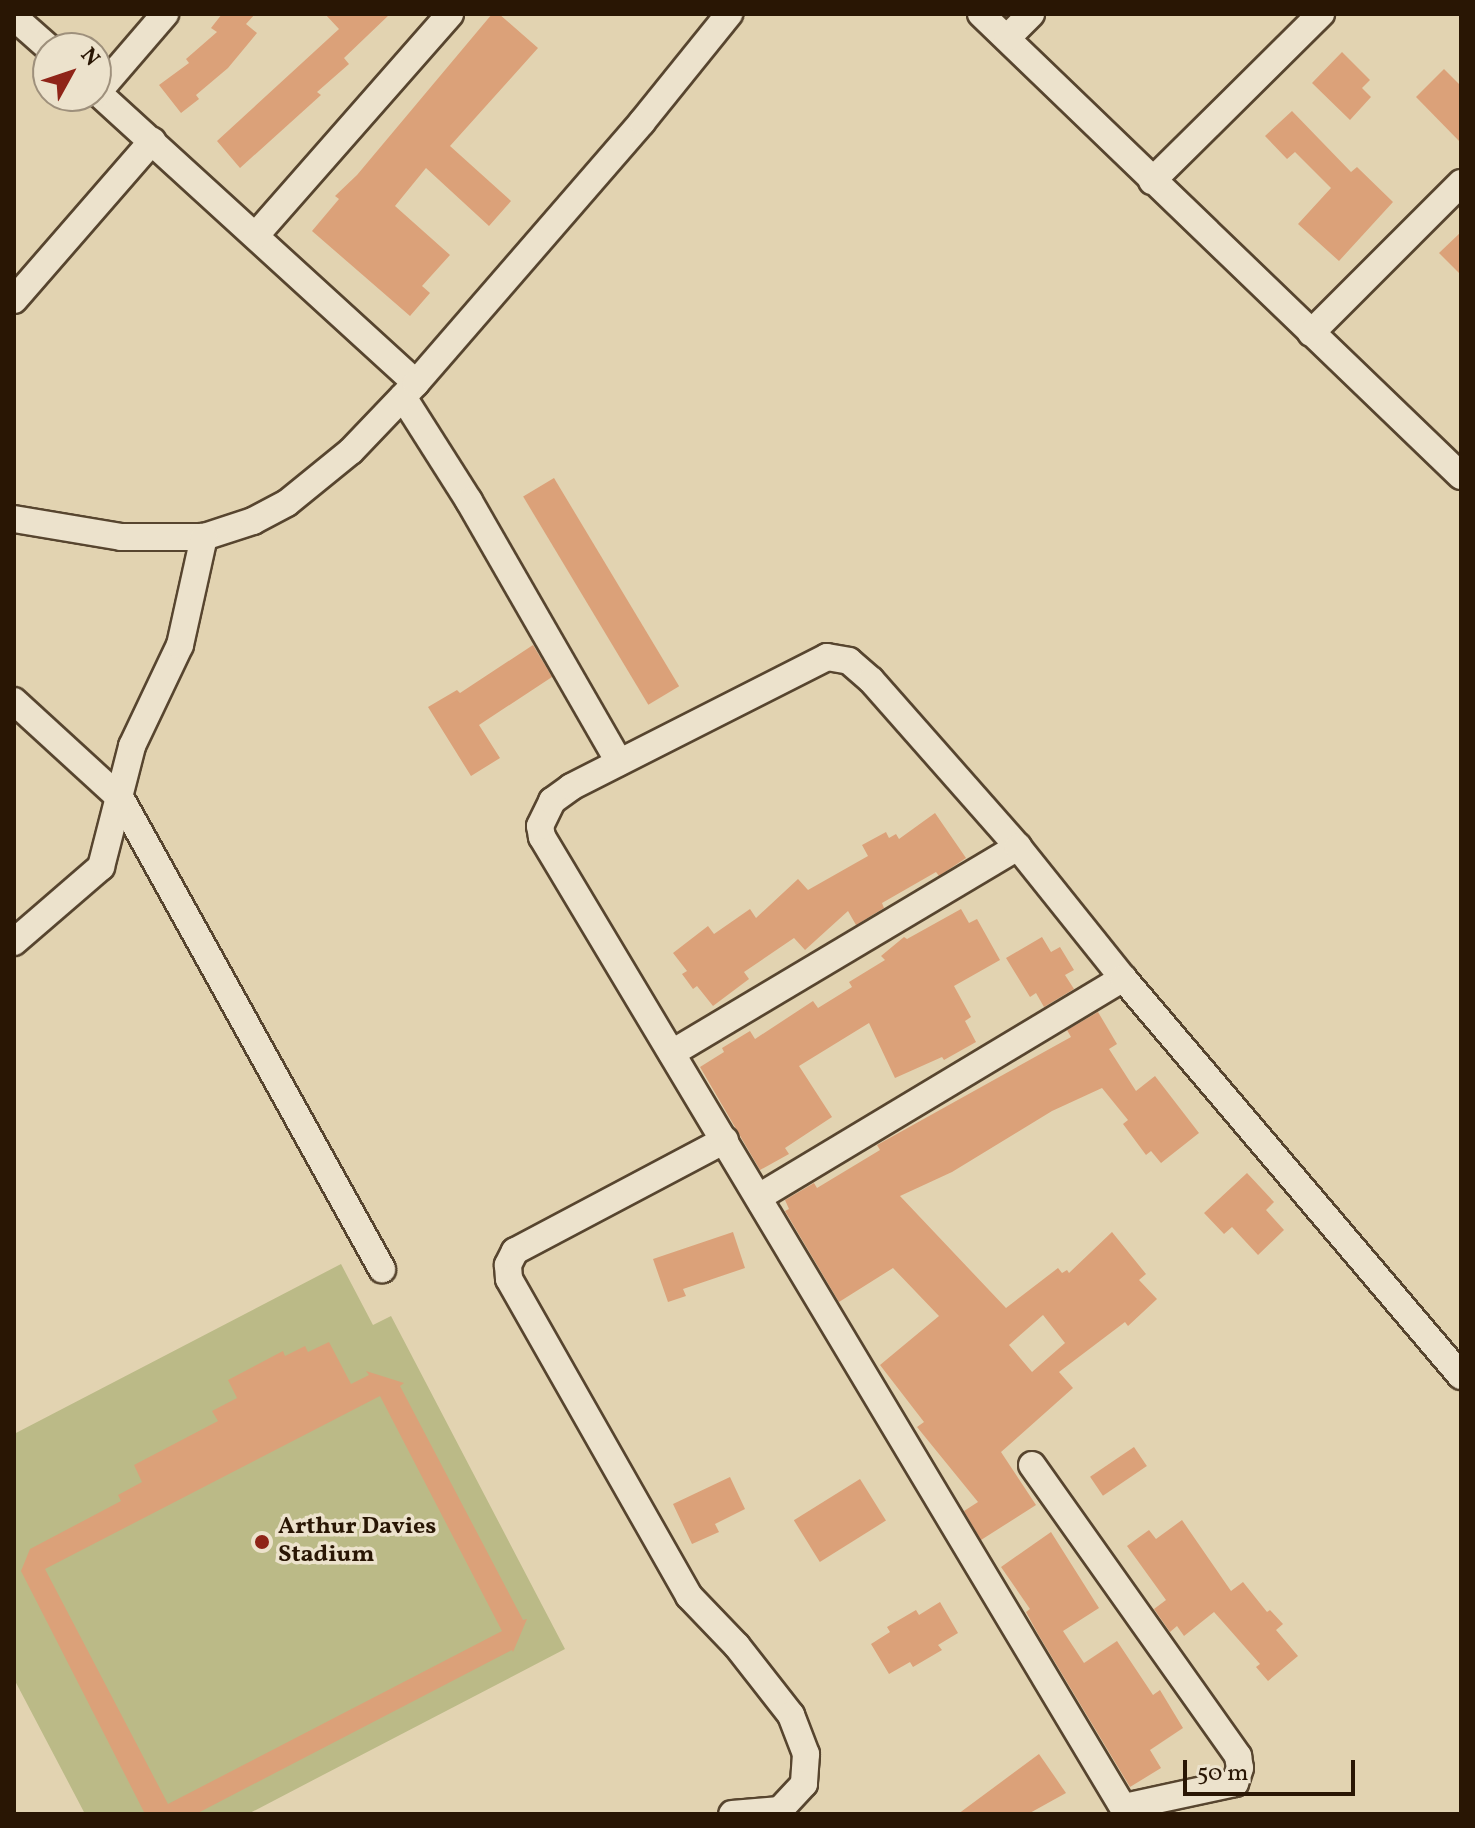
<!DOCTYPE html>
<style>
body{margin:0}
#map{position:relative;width:1475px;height:1828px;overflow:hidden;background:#e2d3b1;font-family:Vollkorn,serif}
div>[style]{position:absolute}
.green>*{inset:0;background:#bbba87}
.building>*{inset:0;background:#dba179;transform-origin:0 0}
.roads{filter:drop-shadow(2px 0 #57452f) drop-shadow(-2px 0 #57452f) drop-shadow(0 2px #57452f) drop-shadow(0 -2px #57452f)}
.minor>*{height:26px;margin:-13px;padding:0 13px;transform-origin:13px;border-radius:13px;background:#ece2cc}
.dots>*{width:22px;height:22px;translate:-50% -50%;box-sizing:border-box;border:4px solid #ece2cc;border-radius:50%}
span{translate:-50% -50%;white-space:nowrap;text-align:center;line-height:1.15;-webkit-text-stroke:7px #ece2cc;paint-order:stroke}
.poi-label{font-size:24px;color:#291604;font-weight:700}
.left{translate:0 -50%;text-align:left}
.frame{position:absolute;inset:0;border:16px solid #291604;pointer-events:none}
.north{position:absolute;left:32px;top:32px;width:80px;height:80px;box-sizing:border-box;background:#ece2cc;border:2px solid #9e907c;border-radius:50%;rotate:50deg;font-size:22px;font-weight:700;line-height:32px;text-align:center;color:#291604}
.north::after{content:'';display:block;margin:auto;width:28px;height:36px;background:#8f2418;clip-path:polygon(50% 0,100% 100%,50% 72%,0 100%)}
.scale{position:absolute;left:1183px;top:1760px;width:172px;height:36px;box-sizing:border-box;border:4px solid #291604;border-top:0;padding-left:10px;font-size:24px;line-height:28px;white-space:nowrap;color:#291604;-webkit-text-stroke:6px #ece2cc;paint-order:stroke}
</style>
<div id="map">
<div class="green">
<i style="clip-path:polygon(341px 1264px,373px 1325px,391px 1316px,565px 1649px,248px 1814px,85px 1814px,14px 1679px,14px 1434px)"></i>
</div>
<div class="building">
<i style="clip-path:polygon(222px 14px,255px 14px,246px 24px,257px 33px,228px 68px,196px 95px,199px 99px,181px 113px,159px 85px,189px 63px,186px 59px,217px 32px,211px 28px)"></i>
<i style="clip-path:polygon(325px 14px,390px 14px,344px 58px,349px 64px,317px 92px,321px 95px,240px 168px,217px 141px,339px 29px)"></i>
<i style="clip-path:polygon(492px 14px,499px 14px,538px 48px,450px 146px,511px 201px,489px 226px,426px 168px,395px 206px,450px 255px,422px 286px,430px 293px,410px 316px,312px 231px,339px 199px,335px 196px,357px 175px)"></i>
<i style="clip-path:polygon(1342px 52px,1370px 80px,1362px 88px,1371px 97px,1350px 120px,1312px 83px)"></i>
<i style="clip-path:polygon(1444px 69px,1461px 86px,1461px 143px,1416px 97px)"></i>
<i style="clip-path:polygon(1292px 111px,1351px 172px,1357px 167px,1393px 202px,1339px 261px,1298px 224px,1331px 188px,1295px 152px,1287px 159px,1265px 136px)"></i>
<i style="clip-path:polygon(1461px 232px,1461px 275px,1439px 253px)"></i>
<i style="left:554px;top:478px;width:243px;height:36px;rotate:59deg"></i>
<i style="clip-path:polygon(533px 645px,552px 677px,479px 725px,500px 758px,471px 776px,428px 707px,457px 690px,460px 693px)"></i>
<i style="clip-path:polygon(935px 813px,966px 858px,939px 876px,936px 872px,882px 903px,884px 908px,856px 925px,848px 911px,805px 950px,794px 938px,744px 972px,749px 979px,713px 1006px,697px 986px,693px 989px,682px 974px,687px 971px,673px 953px,708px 926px,714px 934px,750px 909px,756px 918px,798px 879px,808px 890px,868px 856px,862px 845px,886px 832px,889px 838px,896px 834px,899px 839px)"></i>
<i style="clip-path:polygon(961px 909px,969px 923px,977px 919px,1000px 960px,954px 986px,971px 1017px,965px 1021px,976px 1042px,944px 1060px,942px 1057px,895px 1078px,869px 1023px,799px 1066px,832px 1117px,785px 1148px,789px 1154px,760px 1170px,700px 1067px,724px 1052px,722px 1048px,750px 1031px,755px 1039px,813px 1001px,818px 1008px,852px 987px,849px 982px,885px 960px,881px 956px,904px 937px,907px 939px)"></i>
<i style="clip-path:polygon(1042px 937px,1051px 952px,1060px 947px,1074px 970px,1065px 975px,1074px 989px,1044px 1007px,1036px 993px,1030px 997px,1006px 958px)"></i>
<i style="clip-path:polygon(evenodd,1098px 1012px,1117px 1044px,1109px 1049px,1136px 1091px,1155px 1076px,1199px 1133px,1161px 1163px,1151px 1151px,1146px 1155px,1123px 1124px,1128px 1120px,1102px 1088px,1052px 1111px,952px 1172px,900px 1196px,1006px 1308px,1058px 1268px,1062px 1273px,1067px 1270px,1069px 1273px,1112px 1232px,1146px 1274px,1139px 1280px,1157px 1299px,1128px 1326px,1125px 1322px,1059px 1372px,1073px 1388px,1001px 1452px,1036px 1505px,981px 1540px,964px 1511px,978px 1502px,917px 1427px,924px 1422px,880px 1365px,939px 1316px,893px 1268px,839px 1302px,785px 1211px,789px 1209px,785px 1200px,814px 1183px,817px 1188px,880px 1150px,877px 1145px,1071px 1037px,1067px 1030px,1098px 1012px,1043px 1315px,1065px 1343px,1032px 1372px,1009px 1345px,1043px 1315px)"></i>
<i style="clip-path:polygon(1247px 1173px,1274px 1202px,1266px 1210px,1284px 1230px,1258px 1255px,1232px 1227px,1224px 1234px,1204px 1213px)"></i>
<i style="clip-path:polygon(733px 1232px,745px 1268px,683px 1289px,686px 1296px,668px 1302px,653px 1259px)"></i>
<i style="clip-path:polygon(evenodd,329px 1342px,351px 1384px,369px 1375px,366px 1371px,404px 1383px,400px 1386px,523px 1620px,527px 1619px,513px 1652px,512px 1650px,196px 1814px,145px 1814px,21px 1571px,30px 1549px,121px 1501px,118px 1495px,142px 1482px,134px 1465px,218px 1421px,212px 1411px,237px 1398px,228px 1380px,283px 1351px,285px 1356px,305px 1346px,308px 1352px,329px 1342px,380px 1396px,502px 1631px,168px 1804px,45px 1569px,380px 1396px)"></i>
<i style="left:1134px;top:1447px;width:23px;height:53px;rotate:56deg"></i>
<i style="clip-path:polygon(730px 1477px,745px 1509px,715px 1524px,719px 1532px,692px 1544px,673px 1504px)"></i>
<i style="left:860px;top:1479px;width:49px;height:78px;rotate:58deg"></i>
<i style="clip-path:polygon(1182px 1520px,1231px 1591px,1243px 1582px,1267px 1612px,1270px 1610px,1283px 1624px,1276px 1630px,1298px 1656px,1268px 1681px,1256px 1667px,1260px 1664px,1214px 1612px,1184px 1636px,1177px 1626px,1170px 1632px,1154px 1609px,1166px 1600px,1127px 1546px,1149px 1530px,1156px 1539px)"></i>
<i style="clip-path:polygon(1051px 1532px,1099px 1608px,1063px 1631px,1084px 1663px,1117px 1641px,1153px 1695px,1160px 1690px,1183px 1728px,1150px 1750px,1161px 1768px,1130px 1787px,1038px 1634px,1026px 1612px,1030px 1609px,1001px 1567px)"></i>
<i style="clip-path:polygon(940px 1602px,958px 1633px,938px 1645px,942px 1650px,913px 1667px,910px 1662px,889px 1674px,871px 1644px,890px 1632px,887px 1627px,916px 1610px,919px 1615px)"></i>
<i style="clip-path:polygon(1039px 1754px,1066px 1793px,1028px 1814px,958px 1814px)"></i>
</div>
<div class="roads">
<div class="minor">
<i style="left:981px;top:14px;width:666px;rotate:43.91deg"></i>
<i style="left:14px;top:17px;width:47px;rotate:41.5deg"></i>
<i style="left:1007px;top:38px;width:34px;rotate:-45deg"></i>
<i style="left:96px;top:91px;width:433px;rotate:42.4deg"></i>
<i style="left:98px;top:92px;width:103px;rotate:-49.3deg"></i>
<i style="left:1152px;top:181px;width:238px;rotate:-44.7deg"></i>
<i style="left:256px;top:235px;width:294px;rotate:-48.7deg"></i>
<i style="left:14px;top:300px;width:211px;rotate:-49deg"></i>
<i style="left:1311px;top:333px;width:212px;rotate:-45deg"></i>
<i style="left:403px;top:397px;width:123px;rotate:57.6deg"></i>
<i style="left:469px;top:501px;width:301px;rotate:60.1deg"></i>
<i style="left:14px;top:519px;width:109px;rotate:9.5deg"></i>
<i style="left:121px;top:537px;width:83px"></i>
<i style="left:204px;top:537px;width:52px;rotate:-18.1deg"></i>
<i style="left:253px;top:521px;width:38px;rotate:-28deg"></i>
<i style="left:287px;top:503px;width:82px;rotate:-39.1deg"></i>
<i style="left:351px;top:451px;width:94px;rotate:-46.3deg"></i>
<i style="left:416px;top:383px;width:345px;rotate:-49.1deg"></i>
<i style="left:642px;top:122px;width:139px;rotate:-51.1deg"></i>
<i style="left:14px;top:701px;width:145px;rotate:42.5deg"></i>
<i style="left:121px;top:799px;width:538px;rotate:60.96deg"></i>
<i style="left:14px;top:942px;width:115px;rotate:-40.8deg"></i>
<i style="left:101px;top:867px;width:125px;rotate:-75.6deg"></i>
<i style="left:132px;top:746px;width:112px;rotate:-64.6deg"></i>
<i style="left:180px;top:645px;width:111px;rotate:-77.5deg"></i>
<i style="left:672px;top:1053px;width:403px;rotate:-30.8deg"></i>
<i style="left:725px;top:1140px;width:238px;rotate:152.1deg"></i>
<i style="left:515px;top:1251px;width:16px;rotate:117deg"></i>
<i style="left:508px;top:1265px;width:14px;rotate:86deg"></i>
<i style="left:509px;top:1279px;width:365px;rotate:60.4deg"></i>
<i style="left:689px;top:1596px;width:69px;rotate:46.2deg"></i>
<i style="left:737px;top:1646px;width:88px;rotate:52deg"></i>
<i style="left:791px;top:1715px;width:42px;rotate:69deg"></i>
<i style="left:806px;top:1754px;width:30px;rotate:94deg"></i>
<i style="left:804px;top:1784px;width:35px;rotate:133deg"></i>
<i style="left:780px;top:1810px;width:48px;rotate:175.2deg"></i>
<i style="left:759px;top:1197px;width:425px;rotate:-31deg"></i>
<i style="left:1032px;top:1465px;width:357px;rotate:54.7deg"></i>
<i style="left:1238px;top:1756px;width:12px;rotate:81deg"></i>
<i style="left:1240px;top:1768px;width:16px;rotate:108deg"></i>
<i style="left:1235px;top:1783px;width:114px;rotate:167.8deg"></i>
<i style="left:1127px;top:1814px;width:1139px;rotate:-120.91deg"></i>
<i style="left:542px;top:837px;width:11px;rotate:-100deg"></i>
<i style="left:540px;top:826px;width:28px;rotate:-64deg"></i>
<i style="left:552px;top:801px;width:24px;rotate:-36deg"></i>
<i style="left:571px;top:787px;width:287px;rotate:-26.9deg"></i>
<i style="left:827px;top:657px;width:22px;rotate:10deg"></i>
<i style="left:849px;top:661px;width:29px;rotate:41deg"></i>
<i style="left:871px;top:680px;width:222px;rotate:48.6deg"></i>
<i style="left:1018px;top:847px;width:168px;rotate:51.3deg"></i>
<i style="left:1123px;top:978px;width:522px;rotate:49.66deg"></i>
</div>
</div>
<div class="dots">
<i style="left:262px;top:1542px;background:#8f2418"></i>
</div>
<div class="poi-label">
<span class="left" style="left:278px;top:1542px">Arthur Davies<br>Stadium</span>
</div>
<div class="frame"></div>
<div class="north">N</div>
<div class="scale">50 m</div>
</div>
